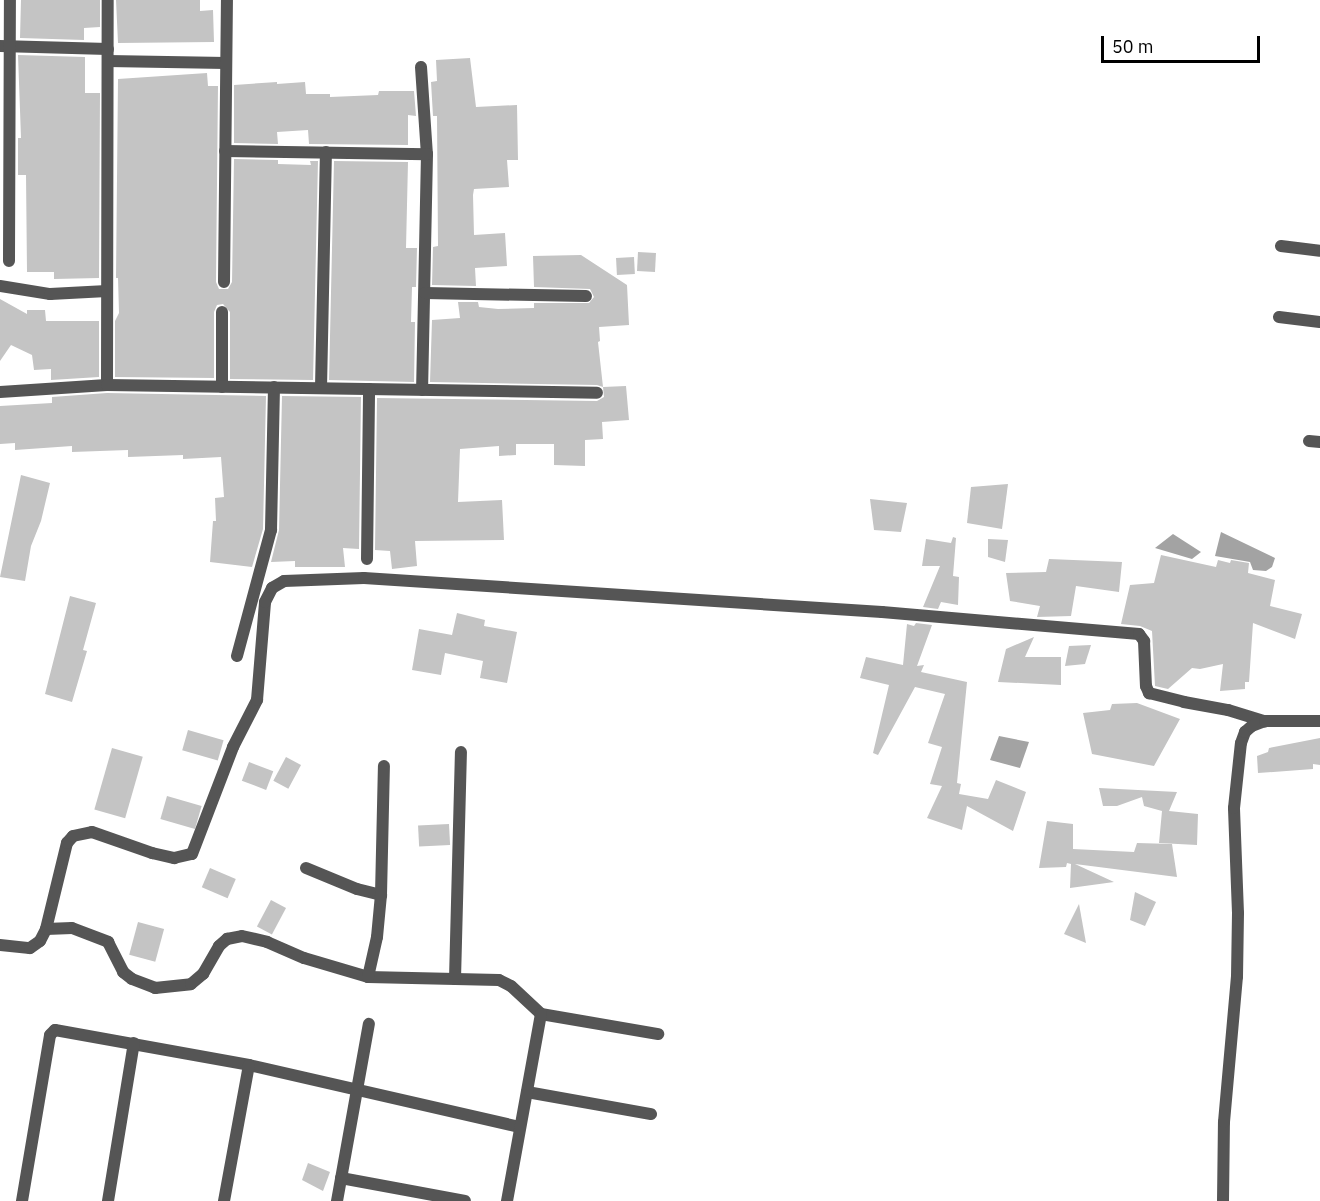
<!DOCTYPE html>
<style>
body{margin:0}
#map{position:relative;width:1320px;height:1201px;overflow:hidden;background:#fff;font-family:"IBM Plex Sans",sans-serif}
div>[style]{position:absolute}
.water>*{inset:0;background:#a3a3a3}
.building>*{inset:0;background:#c4c4c4;transform-origin:0 0}
.street>*{height:12px;margin:-6px;padding:0 6px;transform-origin:6px;border-radius:6px;background:#555}
span{translate:-50% -50%;white-space:nowrap;text-align:center;line-height:1.15;-webkit-text-stroke:6px #fff;paint-order:stroke}
.scale{position:absolute;left:1101px;top:36px;width:159px;height:27px;box-sizing:border-box;border:3px solid #000;border-top:0;padding-left:8px;font-size:18px;line-height:21px;white-space:nowrap;color:#000;-webkit-text-stroke:4px #fff;paint-order:stroke}
</style>
<div id="map">
<div class="water">
<i style="clip-path:polygon(1221px 532px,1275px 558px,1272px 567px,1266px 571px,1253px 570px,1250px 562px,1215px 556px)"></i>
<i style="clip-path:polygon(1173px 534px,1201px 552px,1192px 559px,1155px 548px)"></i>
<i style="clip-path:polygon(999px 736px,1029px 742px,1020px 768px,990px 760px)"></i>
</div>
<div class="building">
<i style="clip-path:polygon(21px 0,100px 0,100px 27px,84px 28px,84px 40px,20px 38px)"></i>
<i style="clip-path:polygon(116px 0,200px 0,200px 11px,213px 10px,214px 42px,118px 43px)"></i>
<i style="clip-path:polygon(18px 55px,85px 57px,85px 93px,100px 93px,99px 278px,54px 279px,54px 272px,27px 272px,26px 175px,18px 175px,18px 138px,21px 138px)"></i>
<i style="clip-path:polygon(470px 58px,476px 107px,517px 105px,518px 160px,507px 160px,509px 187px,474px 189px,473px 195px,474px 235px,505px 233px,507px 266px,475px 268px,476px 286px,432px 285px,433px 247px,438px 246px,437px 116px,433px 116px,431px 82px,437px 81px,436px 60px)"></i>
<i style="clip-path:polygon(207px 73px,208px 86px,218px 86px,216px 282px,219px 289px,228px 289px,232px 282px,234px 159px,278px 160px,278px 164px,311px 165px,310px 161px,318px 161px,313px 380px,230px 379px,230px 312px,223px 304px,217px 305px,214px 312px,214px 378px,115px 377px,115px 321px,119px 313px,118px 278px,116px 278px,118px 79px)"></i>
<i style="clip-path:polygon(277px 82px,277px 84px,305px 82px,306px 94px,330px 94px,330px 97px,378px 95px,379px 91px,414px 91px,416px 116px,408px 115px,408px 145px,309px 144px,308px 130px,277px 132px,278px 144px,234px 143px,234px 85px)"></i>
<i style="clip-path:polygon(334px 161px,408px 162px,406px 248px,417px 248px,416px 287px,412px 287px,411px 322px,415px 322px,414px 382px,329px 380px)"></i>
<i style="left:638px;top:252px;width:18px;height:19px;rotate:3deg"></i>
<i style="clip-path:polygon(581px 255px,627px 285px,629px 325px,599px 327px,600px 341px,598px 342px,603px 387px,597px 385px,430px 382px,432px 320px,460px 318px,458px 302px,478px 302px,479px 307px,498px 309px,534px 308px,534px 303px,589px 303px,594px 297px,590px 289px,534px 287px,533px 256px)"></i>
<i style="left:634px;top:257px;width:17px;height:18px;rotate:87deg"></i>
<i style="clip-path:polygon(0 299px,27px 314px,27px 310px,45px 310px,46px 321px,99px 321px,99px 377px,51px 380px,51px 369px,34px 370px,32px 355px,11px 345px,0 361px)"></i>
<i style="clip-path:polygon(626px 386px,629px 420px,602px 422px,603px 439px,585px 440px,585px 466px,554px 465px,554px 444px,516px 444px,516px 455px,499px 456px,499px 446px,460px 449px,458px 502px,502px 500px,504px 540px,415px 541px,417px 566px,392px 569px,390px 551px,375px 550px,377px 398px,597px 401px,604px 397px,603px 387px)"></i>
<i style="clip-path:polygon(107px 393px,266px 396px,263px 529px,252px 567px,210px 562px,213px 521px,216px 521px,215px 498px,224px 497px,221px 457px,183px 459px,183px 455px,128px 457px,128px 450px,72px 452px,72px 446px,15px 450px,15px 443px,0 444px,0 406px,52px 403px,52px 397px)"></i>
<i style="clip-path:polygon(282px 396px,361px 397px,359px 549px,343px 548px,345px 567px,295px 567px,295px 561px,271px 562px,279px 530px)"></i>
<i style="clip-path:polygon(21px 475px,50px 483px,41px 521px,31px 546px,25px 581px,0 577px)"></i>
<i style="clip-path:polygon(1008px 484px,1002px 529px,967px 523px,971px 487px)"></i>
<i style="clip-path:polygon(870px 499px,907px 503px,901px 532px,874px 530px)"></i>
<i style="clip-path:polygon(953px 537px,956px 538px,953px 576px,959px 577px,958px 605px,941px 602px,938px 609px,923px 607px,940px 566px,922px 566px,926px 539px,951px 543px)"></i>
<i style="clip-path:polygon(988px 539px,1008px 540px,1005px 562px,988px 557px)"></i>
<i style="clip-path:polygon(1161px 555px,1216px 567px,1218px 560px,1230px 563px,1231px 560px,1249px 563px,1248px 573px,1275px 580px,1270px 606px,1302px 614px,1295px 639px,1253px 623px,1249px 682px,1245px 682px,1245px 689px,1220px 691px,1223px 664px,1200px 669px,1192px 668px,1168px 689px,1155px 686px,1152px 631px,1140px 626px,1121px 624px,1130px 585px,1154px 583px)"></i>
<i style="clip-path:polygon(1049px 559px,1122px 562px,1119px 592px,1076px 586px,1071px 616px,1037px 617px,1040px 606px,1010px 601px,1006px 573px,1046px 572px)"></i>
<i style="clip-path:polygon(70px 596px,96px 603px,83px 650px,87px 651px,72px 702px,45px 694px)"></i>
<i style="clip-path:polygon(457px 613px,485px 620px,484px 626px,517px 632px,507px 683px,480px 678px,483px 661px,445px 653px,441px 675px,412px 670px,419px 629px,452px 635px)"></i>
<i style="clip-path:polygon(916px 623px,932px 625px,917px 666px,924px 665px,921px 672px,967px 682px,957px 783px,961px 784px,959px 794px,988px 799px,996px 780px,1026px 792px,1013px 831px,967px 806px,962px 830px,927px 818px,942px 786px,930px 784px,942px 747px,928px 743px,945px 694px,915px 687px,878px 755px,873px 753px,889px 685px,860px 678px,866px 657px,903px 665px,907px 624px,914px 626px)"></i>
<i style="clip-path:polygon(1034px 637px,1025px 657px,1061px 657px,1061px 685px,998px 682px,1006px 649px)"></i>
<i style="clip-path:polygon(1091px 645px,1085px 664px,1065px 666px,1069px 646px)"></i>
<i style="clip-path:polygon(1137px 703px,1180px 719px,1154px 766px,1092px 754px,1083px 713px,1110px 710px,1112px 704px)"></i>
<i style="left:188px;top:730px;width:37px;height:21px;rotate:16deg"></i>
<i style="clip-path:polygon(1320px 738px,1320px 765px,1313px 764px,1313px 769px,1258px 773px,1257px 756px,1268px 752px,1269px 748px)"></i>
<i style="left:112px;top:748px;width:32px;height:64px;rotate:16deg"></i>
<i style="left:286px;top:757px;width:17px;height:27px;rotate:28deg"></i>
<i style="left:249px;top:762px;width:26px;height:20px;rotate:21deg"></i>
<i style="clip-path:polygon(1099px 788px,1177px 792px,1169px 811px,1198px 814px,1197px 845px,1159px 843px,1162px 811px,1144px 806px,1142px 797px,1117px 806px,1103px 806px)"></i>
<i style="left:167px;top:796px;width:36px;height:24px;rotate:16deg"></i>
<i style="clip-path:polygon(1047px 821px,1073px 824px,1073px 849px,1134px 852px,1137px 843px,1172px 844px,1177px 877px,1075px 864px,1114px 882px,1070px 888px,1071px 864px,1067px 863px,1066px 867px,1039px 868px)"></i>
<i style="left:449px;top:824px;width:21px;height:31px;rotate:87deg"></i>
<i style="left:210px;top:868px;width:28px;height:21px;rotate:23deg"></i>
<i style="clip-path:polygon(1135px 892px,1156px 902px,1145px 926px,1130px 920px)"></i>
<i style="left:271px;top:900px;width:17px;height:30px;rotate:28deg"></i>
<i style="clip-path:polygon(1079px 904px,1086px 943px,1064px 934px)"></i>
<i style="left:138px;top:922px;width:27px;height:34px;rotate:15deg"></i>
<i style="clip-path:polygon(308px 1163px,330px 1172px,323px 1191px,302px 1180px)"></i>
</div>
<div class="street">
<i style="left:0;top:46px;width:108px;rotate:1.6deg"></i>
<i style="left:108px;top:61px;width:118px;rotate:1deg"></i>
<i style="left:421px;top:67px;width:87px;rotate:86.1deg"></i>
<i style="left:427px;top:154px;width:236px;rotate:91.2deg"></i>
<i style="left:225px;top:151px;width:202px;rotate:0.9deg"></i>
<i style="left:1281px;top:246px;width:39px;rotate:7deg"></i>
<i style="left:9px;top:261px;width:261px;rotate:-89.8deg"></i>
<i style="left:224px;top:282px;width:282px;rotate:-89.4deg"></i>
<i style="left:0;top:286px;width:51px;rotate:9.1deg"></i>
<i style="left:50px;top:294px;width:57px;rotate:-3deg"></i>
<i style="left:425px;top:293px;width:161px;rotate:1.1deg"></i>
<i style="left:1279px;top:317px;width:41px;rotate:7deg"></i>
<i style="left:107px;top:385px;width:385px;rotate:-89.9deg"></i>
<i style="left:222px;top:387px;width:75px;rotate:-90deg"></i>
<i style="left:321px;top:388px;width:236px;rotate:-88.8deg"></i>
<i style="left:0;top:392px;width:107px;rotate:-3.7deg"></i>
<i style="left:107px;top:385px;width:490px;rotate:0.9deg"></i>
<i style="left:1309px;top:441px;width:11px;rotate:5deg"></i>
<i style="left:367px;top:559px;width:170px;rotate:-89.3deg"></i>
<i style="left:237px;top:656px;width:131px;rotate:-74.9deg"></i>
<i style="left:271px;top:530px;width:143px;rotate:-88.8deg"></i>
<i style="left:306px;top:868px;width:55px;rotate:22.4deg"></i>
<i style="left:357px;top:889px;width:25px;rotate:14deg"></i>
<i style="left:46px;top:929px;width:26px;rotate:-2deg"></i>
<i style="left:72px;top:928px;width:39px;rotate:21deg"></i>
<i style="left:108px;top:942px;width:34px;rotate:63deg"></i>
<i style="left:123px;top:972px;width:11px;rotate:38deg"></i>
<i style="left:132px;top:979px;width:25px;rotate:21deg"></i>
<i style="left:155px;top:988px;width:36px;rotate:-6deg"></i>
<i style="left:191px;top:984px;width:16px;rotate:-40deg"></i>
<i style="left:203px;top:974px;width:32px;rotate:-60deg"></i>
<i style="left:219px;top:946px;width:11px;rotate:-41deg"></i>
<i style="left:227px;top:939px;width:15px;rotate:-11deg"></i>
<i style="left:242px;top:936px;width:26px;rotate:13deg"></i>
<i style="left:267px;top:942px;width:40px;rotate:23.4deg"></i>
<i style="left:304px;top:958px;width:67px;rotate:16.5deg"></i>
<i style="left:368px;top:977px;width:131px;rotate:1.3deg"></i>
<i style="left:499px;top:980px;width:13px;rotate:27deg"></i>
<i style="left:511px;top:986px;width:41px;rotate:43deg"></i>
<i style="left:541px;top:1014px;width:119px;rotate:9.7deg"></i>
<i style="left:0;top:945px;width:30px;rotate:6deg"></i>
<i style="left:30px;top:948px;width:12px;rotate:-35deg"></i>
<i style="left:40px;top:941px;width:13px;rotate:-63deg"></i>
<i style="left:46px;top:929px;width:89px;rotate:-76.3deg"></i>
<i style="left:67px;top:843px;width:9px;rotate:-49deg"></i>
<i style="left:73px;top:836px;width:19px;rotate:-12deg"></i>
<i style="left:92px;top:832px;width:64px;rotate:19.3deg"></i>
<i style="left:152px;top:853px;width:23px;rotate:13deg"></i>
<i style="left:174px;top:858px;width:18px;rotate:-13deg"></i>
<i style="left:192px;top:854px;width:115px;rotate:-69deg"></i>
<i style="left:233px;top:747px;width:53px;rotate:-62.9deg"></i>
<i style="left:257px;top:700px;width:98px;rotate:-85.3deg"></i>
<i style="left:265px;top:602px;width:16px;rotate:-63deg"></i>
<i style="left:272px;top:588px;width:14px;rotate:-30deg"></i>
<i style="left:284px;top:581px;width:80px;rotate:-2.1deg"></i>
<i style="left:364px;top:578px;width:519px;rotate:3.76deg"></i>
<i style="left:882px;top:612px;width:258px;rotate:4.9deg"></i>
<i style="left:1139px;top:634px;width:9px;rotate:54deg"></i>
<i style="left:1144px;top:641px;width:45px;rotate:87.5deg"></i>
<i style="left:1146px;top:686px;width:8px;rotate:67deg"></i>
<i style="left:1149px;top:693px;width:36px;rotate:14deg"></i>
<i style="left:1184px;top:702px;width:45px;rotate:10.3deg"></i>
<i style="left:1228px;top:710px;width:39px;rotate:17deg"></i>
<i style="left:368px;top:977px;width:41px;rotate:-77.3deg"></i>
<i style="left:377px;top:937px;width:42px;rotate:-84.6deg"></i>
<i style="left:381px;top:895px;width:129px;rotate:-88.7deg"></i>
<i style="left:455px;top:979px;width:227px;rotate:-88.5deg"></i>
<i style="left:527px;top:1092px;width:126px;rotate:10.1deg"></i>
<i style="left:341px;top:1178px;width:126px;rotate:10.5deg"></i>
<i style="left:22px;top:1201px;width:168px;rotate:-80.4deg"></i>
<i style="left:50px;top:1035px;width:7px;rotate:-45deg"></i>
<i style="left:55px;top:1030px;width:197px;rotate:10.2deg"></i>
<i style="left:249px;top:1065px;width:278px;rotate:12.9deg"></i>
<i style="left:108px;top:1201px;width:160px;rotate:-80.7deg"></i>
<i style="left:224px;top:1201px;width:138px;rotate:-79.6deg"></i>
<i style="left:337px;top:1201px;width:180px;rotate:-79.8deg"></i>
<i style="left:507px;top:1201px;width:190px;rotate:-79.7deg"></i>
<i style="left:1223px;top:1201px;width:79px;rotate:-89.3deg"></i>
<i style="left:1224px;top:1122px;width:146px;rotate:-84.9deg"></i>
<i style="left:1237px;top:977px;width:64px;rotate:-89.1deg"></i>
<i style="left:1238px;top:913px;width:105px;rotate:-92.2deg"></i>
<i style="left:1234px;top:808px;width:65px;rotate:-83.9deg"></i>
<i style="left:1241px;top:743px;width:12px;rotate:-70deg"></i>
<i style="left:1245px;top:732px;width:9px;rotate:-41deg"></i>
<i style="left:1252px;top:726px;width:14px;rotate:-21deg"></i>
<i style="left:1265px;top:721px;width:55px"></i>
</div>
<div class="scale">50 m</div>
</div>
